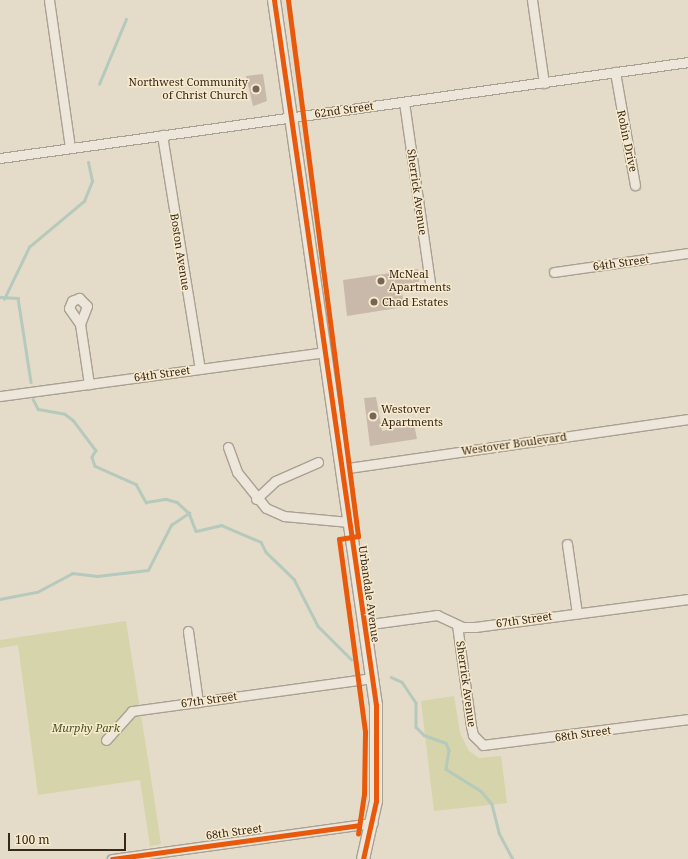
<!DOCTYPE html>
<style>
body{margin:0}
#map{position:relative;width:688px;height:859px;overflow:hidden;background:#e4dcc9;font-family:"Noto Serif",serif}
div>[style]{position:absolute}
.green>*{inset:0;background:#d5d4aa}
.stream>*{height:2.5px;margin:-1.25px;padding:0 1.25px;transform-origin:1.25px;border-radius:1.25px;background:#b5c9bc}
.building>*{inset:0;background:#c8b9aa}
.roads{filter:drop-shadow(1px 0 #a9a093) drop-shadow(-1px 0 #a9a093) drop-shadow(0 1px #a9a093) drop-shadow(0 -1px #a9a093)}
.street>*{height:9px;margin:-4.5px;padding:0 4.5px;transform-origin:4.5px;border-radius:4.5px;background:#ece6db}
.secondary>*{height:12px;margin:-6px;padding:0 6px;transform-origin:6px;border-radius:6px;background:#ece6db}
.cycleway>*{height:5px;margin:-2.5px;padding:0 2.5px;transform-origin:2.5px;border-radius:2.5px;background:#e8590c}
.dots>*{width:11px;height:11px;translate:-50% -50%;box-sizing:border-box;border:2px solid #f7eacd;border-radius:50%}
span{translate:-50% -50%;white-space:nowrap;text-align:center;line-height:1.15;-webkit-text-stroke:3px #f7eacd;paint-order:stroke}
.poi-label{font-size:11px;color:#37281b}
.right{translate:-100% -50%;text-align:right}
.left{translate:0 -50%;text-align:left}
.street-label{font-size:11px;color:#37281b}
.park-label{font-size:11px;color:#485421;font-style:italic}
.scale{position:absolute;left:8px;top:833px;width:118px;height:18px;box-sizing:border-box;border:2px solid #37281b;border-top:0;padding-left:5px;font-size:12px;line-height:14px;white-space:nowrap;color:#37281b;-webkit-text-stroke:3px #f7eacd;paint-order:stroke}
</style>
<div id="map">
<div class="green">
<i style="clip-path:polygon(126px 621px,151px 778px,161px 844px,150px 846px,140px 780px,38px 795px,18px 645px,0 648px,0 640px)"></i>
<i style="clip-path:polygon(454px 696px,460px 733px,469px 751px,479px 758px,501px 756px,507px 803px,434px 811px,421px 701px)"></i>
</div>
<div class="stream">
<i style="left:99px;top:84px;width:70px;rotate:-67.4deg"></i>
<i style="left:0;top:297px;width:18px;rotate:3deg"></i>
<i style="left:18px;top:298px;width:85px;rotate:81.2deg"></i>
<i style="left:4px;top:299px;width:58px;rotate:-64.3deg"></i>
<i style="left:29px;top:247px;width:72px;rotate:-39.9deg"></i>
<i style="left:84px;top:201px;width:22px;rotate:-68deg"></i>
<i style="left:92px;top:181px;width:19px;rotate:-102deg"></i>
<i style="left:33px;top:399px;width:11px;rotate:63deg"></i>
<i style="left:38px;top:409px;width:27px;rotate:10deg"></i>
<i style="left:65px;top:414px;width:10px;rotate:37deg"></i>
<i style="left:73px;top:420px;width:38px;rotate:53deg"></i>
<i style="left:96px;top:450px;width:8px;rotate:120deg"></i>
<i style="left:92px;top:457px;width:9px;rotate:72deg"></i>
<i style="left:95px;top:466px;width:45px;rotate:23.7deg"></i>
<i style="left:136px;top:484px;width:21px;rotate:61deg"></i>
<i style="left:146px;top:502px;width:20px;rotate:-9deg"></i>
<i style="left:166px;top:499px;width:11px;rotate:15deg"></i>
<i style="left:177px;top:502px;width:16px;rotate:43deg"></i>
<i style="left:189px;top:513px;width:19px;rotate:69deg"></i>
<i style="left:196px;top:531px;width:26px;rotate:-13deg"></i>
<i style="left:221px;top:525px;width:43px;rotate:23deg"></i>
<i style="left:261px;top:542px;width:11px;rotate:63deg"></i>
<i style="left:266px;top:552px;width:39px;rotate:44deg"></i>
<i style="left:294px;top:579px;width:53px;rotate:62.9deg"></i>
<i style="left:318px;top:626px;width:47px;rotate:45deg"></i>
<i style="left:0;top:599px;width:38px;rotate:-11deg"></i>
<i style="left:37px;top:592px;width:40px;rotate:-28deg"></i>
<i style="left:72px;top:573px;width:25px;rotate:7deg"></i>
<i style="left:97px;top:576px;width:51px;rotate:-6.7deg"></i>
<i style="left:148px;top:570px;width:51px;rotate:-62.9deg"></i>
<i style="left:171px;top:525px;width:22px;rotate:-34deg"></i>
<i style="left:391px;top:677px;width:12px;rotate:24deg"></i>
<i style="left:402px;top:682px;width:25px;rotate:56deg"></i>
<i style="left:416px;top:703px;width:24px;rotate:90deg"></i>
<i style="left:416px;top:727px;width:11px;rotate:45deg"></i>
<i style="left:424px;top:735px;width:23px;rotate:20deg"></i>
<i style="left:446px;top:743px;width:8px;rotate:67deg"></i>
<i style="left:449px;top:750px;width:19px;rotate:99deg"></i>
<i style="left:446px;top:769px;width:41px;rotate:32.2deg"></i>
<i style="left:481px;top:791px;width:17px;rotate:50deg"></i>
<i style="left:492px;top:804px;width:30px;rotate:76deg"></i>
<i style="left:499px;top:833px;width:30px;rotate:62deg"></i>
</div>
<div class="building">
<i style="clip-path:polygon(263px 74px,267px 101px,253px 106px,246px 76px)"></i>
<i style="clip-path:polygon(418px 269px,419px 282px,401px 285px,404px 307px,347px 316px,343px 280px)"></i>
<i style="clip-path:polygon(376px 397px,382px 431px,414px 424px,417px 439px,370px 446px,364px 398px)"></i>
</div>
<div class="roads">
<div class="street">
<i style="left:49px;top:0;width:149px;rotate:81.9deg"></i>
<i style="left:532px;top:0;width:84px;rotate:81.8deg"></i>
<i style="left:615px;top:72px;width:115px;rotate:80deg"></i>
<i style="left:404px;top:102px;width:183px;rotate:81.8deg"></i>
<i style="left:162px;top:135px;width:237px;rotate:80.8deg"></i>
<i style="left:0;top:158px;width:695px;rotate:-7.94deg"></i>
<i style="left:554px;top:272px;width:135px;rotate:-8.1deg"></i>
<i style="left:80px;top:324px;width:19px;rotate:-125deg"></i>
<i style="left:69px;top:308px;width:8px;rotate:-67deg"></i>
<i style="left:72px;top:301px;width:8px;rotate:-23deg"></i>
<i style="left:79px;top:298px;width:11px;rotate:45deg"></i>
<i style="left:87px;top:306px;width:19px;rotate:111deg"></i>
<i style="left:80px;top:324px;width:61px;rotate:81.5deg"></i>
<i style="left:0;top:396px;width:328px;rotate:-7.7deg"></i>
<i style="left:228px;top:447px;width:27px;rotate:70deg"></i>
<i style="left:237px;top:472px;width:46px;rotate:51.1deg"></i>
<i style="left:266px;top:508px;width:20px;rotate:24deg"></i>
<i style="left:284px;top:516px;width:65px;rotate:5.3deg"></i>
<i style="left:341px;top:469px;width:351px;rotate:-8.2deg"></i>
<i style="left:256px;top:499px;width:26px;rotate:-43deg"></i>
<i style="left:275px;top:481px;width:47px;rotate:-23.8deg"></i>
<i style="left:567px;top:544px;width:70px;rotate:81.8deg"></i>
<i style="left:363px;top:625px;width:75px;rotate:-7.7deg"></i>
<i style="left:437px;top:615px;width:29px;rotate:25deg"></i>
<i style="left:463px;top:627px;width:12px"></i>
<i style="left:475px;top:627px;width:215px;rotate:-7.5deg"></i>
<i style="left:457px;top:625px;width:102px;rotate:82.1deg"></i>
<i style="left:471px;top:726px;width:9px;rotate:77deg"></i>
<i style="left:473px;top:735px;width:14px;rotate:45deg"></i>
<i style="left:483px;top:745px;width:207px;rotate:-7.2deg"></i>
<i style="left:188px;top:631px;width:72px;rotate:82deg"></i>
<i style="left:106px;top:740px;width:39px;rotate:-48deg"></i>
<i style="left:132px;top:711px;width:242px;rotate:-7.8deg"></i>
<i style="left:112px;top:859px;width:263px;rotate:-7.9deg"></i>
</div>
<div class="secondary">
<i style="left:274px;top:0;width:712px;rotate:81.77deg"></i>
<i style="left:376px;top:705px;width:96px;rotate:90deg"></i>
<i style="left:376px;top:801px;width:59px;rotate:102.6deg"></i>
</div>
</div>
<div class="cycleway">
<i style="left:274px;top:0;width:712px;rotate:81.77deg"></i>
<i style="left:376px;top:705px;width:96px;rotate:90deg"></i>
<i style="left:376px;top:801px;width:59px;rotate:102.6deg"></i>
<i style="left:288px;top:0;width:541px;rotate:82.56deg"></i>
<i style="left:358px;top:536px;width:19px;rotate:171deg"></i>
<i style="left:339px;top:539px;width:195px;rotate:82.3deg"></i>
<i style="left:365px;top:732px;width:62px;rotate:90.9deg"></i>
<i style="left:364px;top:794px;width:40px;rotate:98.5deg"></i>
<i style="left:112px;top:859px;width:249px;rotate:-7.8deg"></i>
</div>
<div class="dots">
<i style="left:256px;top:89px;background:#746758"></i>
<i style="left:381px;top:281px;background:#746758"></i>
<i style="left:374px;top:302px;background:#746758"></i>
<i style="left:373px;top:416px;background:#746758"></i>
</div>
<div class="poi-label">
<span class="right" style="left:248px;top:89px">Northwest Community<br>of Christ Church</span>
<span class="left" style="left:389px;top:281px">McNeal<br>Apartments</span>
<span class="left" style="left:382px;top:302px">Chad Estates</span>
<span class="left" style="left:381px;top:416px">Westover<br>Apartments</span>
</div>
<div class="street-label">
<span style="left:344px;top:110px;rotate:-8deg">62nd Street</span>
<span style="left:627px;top:141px;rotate:78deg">Robin Drive</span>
<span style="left:417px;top:192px;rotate:82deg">Sherrick Avenue</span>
<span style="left:180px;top:252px;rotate:81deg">Boston Avenue</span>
<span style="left:621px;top:263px;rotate:-8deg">64th Street</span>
<span style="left:162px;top:374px;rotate:-8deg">64th Street</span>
<span style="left:514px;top:444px;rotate:-8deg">Westover Boulevard</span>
<span style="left:369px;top:594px;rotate:82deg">Urbandale Avenue</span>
<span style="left:524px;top:620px;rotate:-8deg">67th Street</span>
<span style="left:466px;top:684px;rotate:82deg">Sherrick Avenue</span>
<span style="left:209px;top:700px;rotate:-8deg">67th Street</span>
<span style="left:583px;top:734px;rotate:-8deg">68th Street</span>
<span style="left:234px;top:832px;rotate:-8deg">68th Street</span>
</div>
<div class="park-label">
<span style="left:86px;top:728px">Murphy Park</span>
</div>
<div class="scale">100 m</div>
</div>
